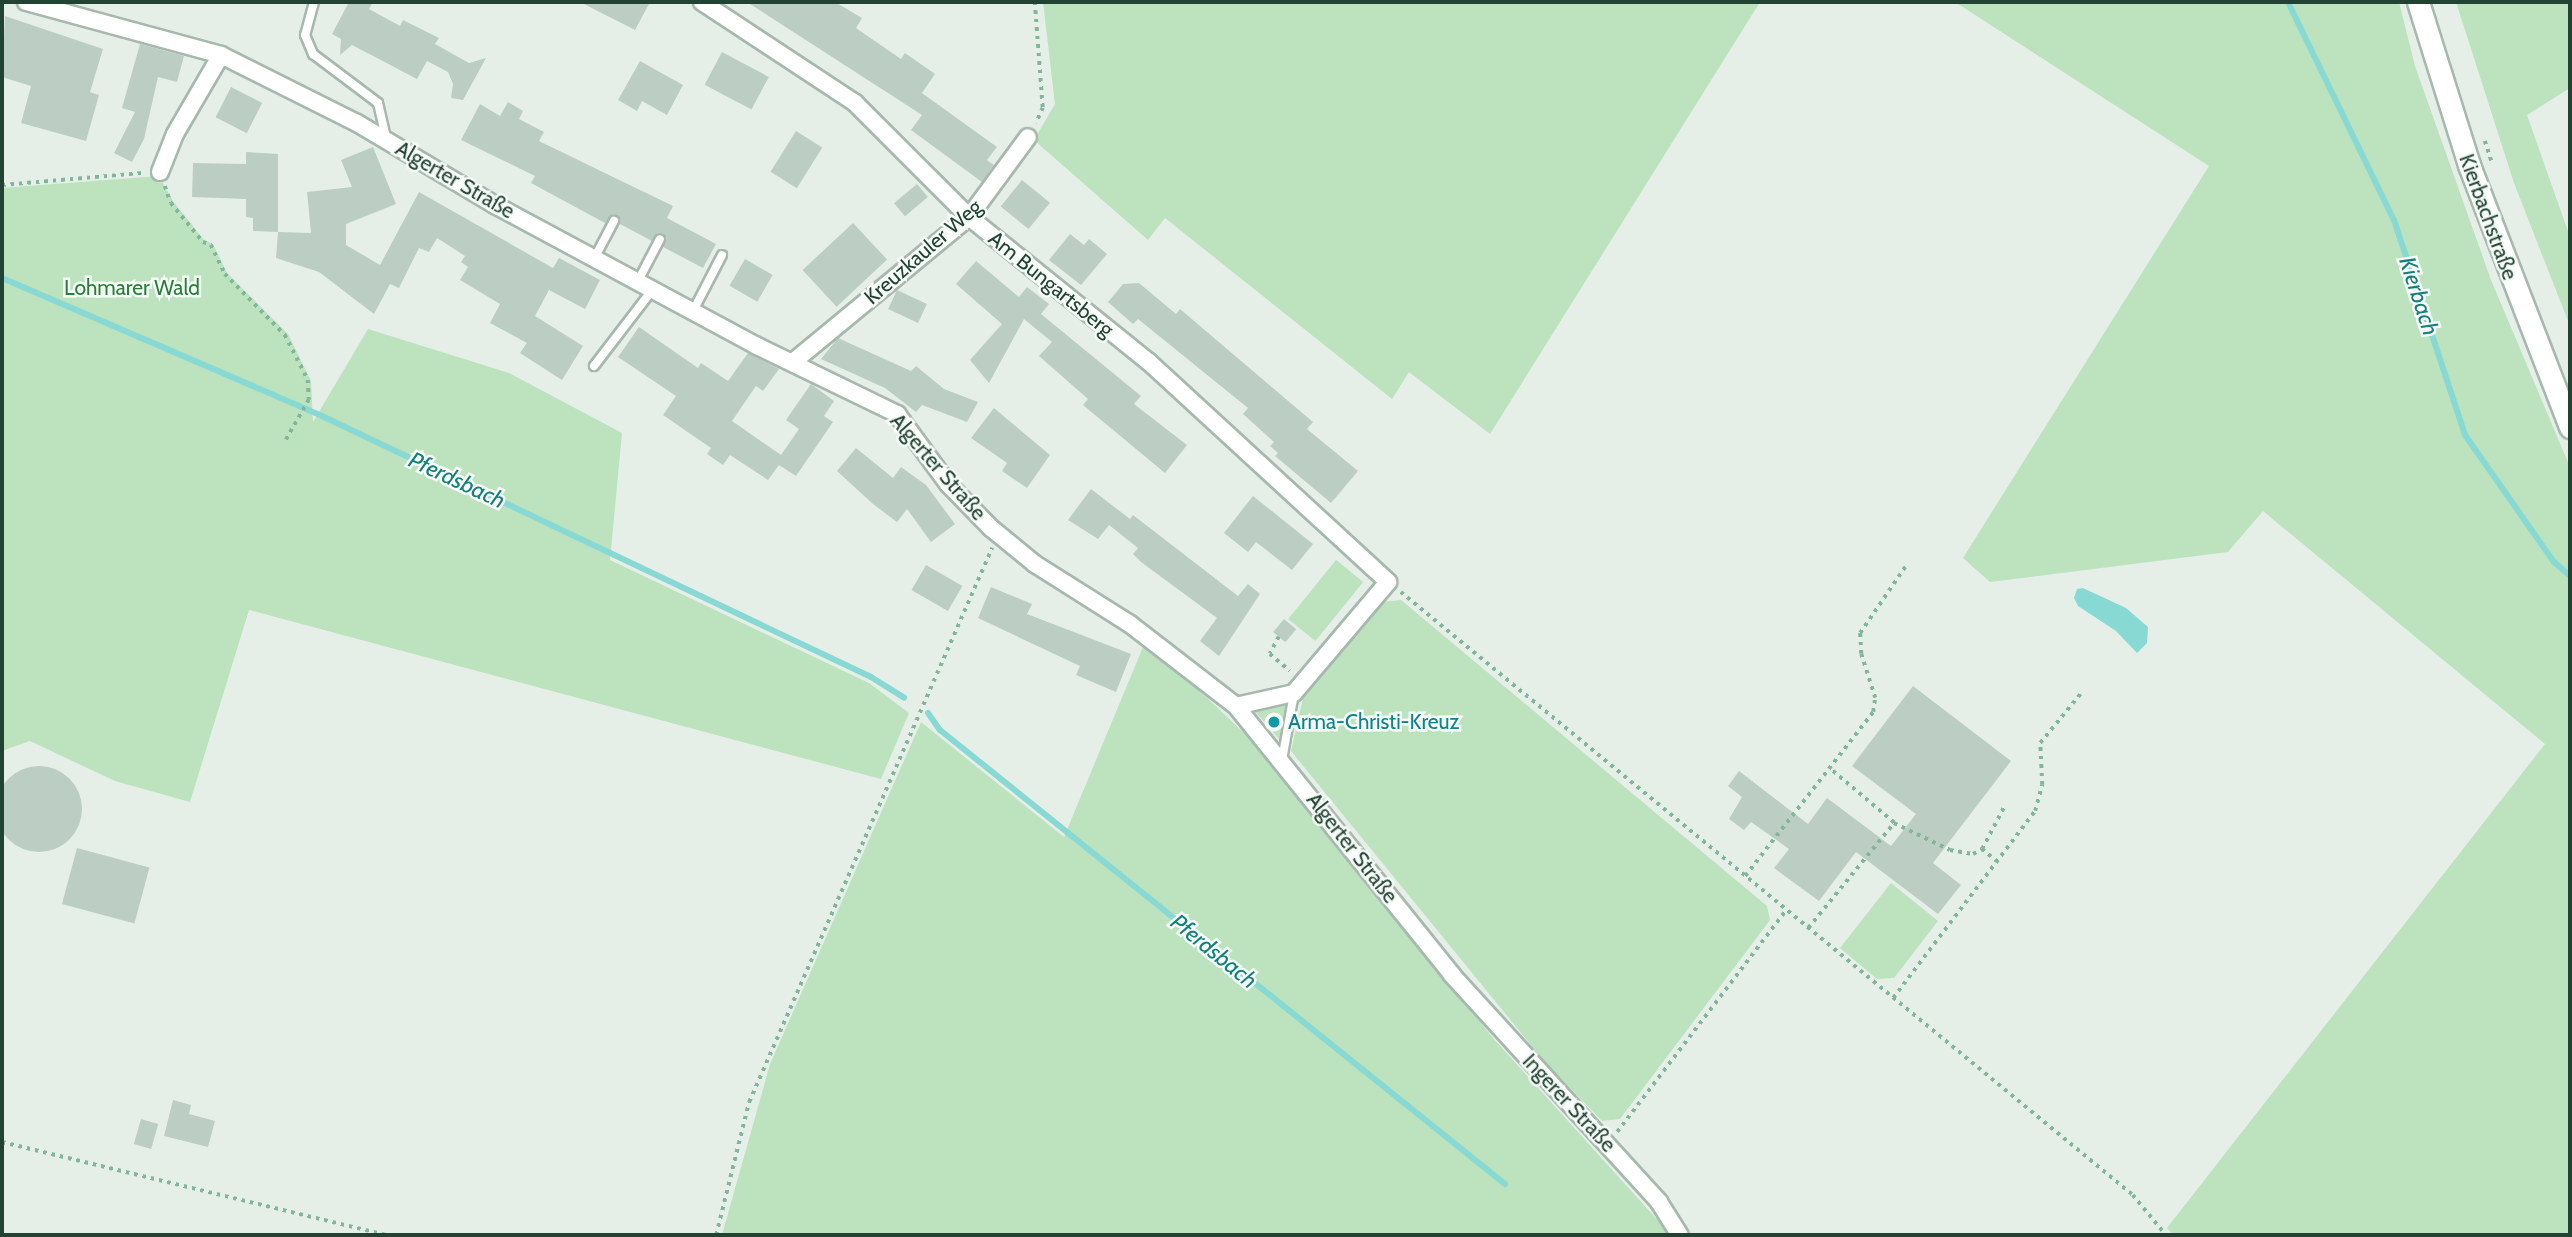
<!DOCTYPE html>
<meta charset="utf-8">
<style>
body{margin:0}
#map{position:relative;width:2572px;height:1237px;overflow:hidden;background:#e5efe8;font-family:Cabin,sans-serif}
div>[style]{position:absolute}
.green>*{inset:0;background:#bce2be;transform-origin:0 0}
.water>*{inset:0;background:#88d9d4}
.stream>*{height:6px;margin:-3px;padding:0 3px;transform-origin:3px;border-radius:3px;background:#88d9d4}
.building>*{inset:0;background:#bccec3;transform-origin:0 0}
.round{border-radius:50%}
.path>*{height:3.5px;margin-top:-1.75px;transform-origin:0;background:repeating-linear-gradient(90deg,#82b69b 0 3.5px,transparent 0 8.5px)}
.roads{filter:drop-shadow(2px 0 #a7b8ae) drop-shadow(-2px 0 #a7b8ae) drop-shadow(0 2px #a7b8ae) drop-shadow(0 -2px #a7b8ae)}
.lane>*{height:8px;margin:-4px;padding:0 4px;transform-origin:4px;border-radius:4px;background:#fff}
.street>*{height:16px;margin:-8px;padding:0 8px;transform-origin:8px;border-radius:8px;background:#fff}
.secondary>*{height:21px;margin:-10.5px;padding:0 10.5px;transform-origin:10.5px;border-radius:10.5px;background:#fff}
.dots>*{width:19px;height:19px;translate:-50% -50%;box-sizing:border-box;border:4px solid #f6fbf7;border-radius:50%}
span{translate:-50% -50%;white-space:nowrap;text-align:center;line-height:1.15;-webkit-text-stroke:5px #f6fbf7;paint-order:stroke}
.street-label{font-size:21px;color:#224333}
.park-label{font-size:21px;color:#277f37}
.culture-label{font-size:21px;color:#0d838f}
.left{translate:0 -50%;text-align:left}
.water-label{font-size:23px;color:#15807b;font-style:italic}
.frame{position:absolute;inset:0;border:4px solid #224333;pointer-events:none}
</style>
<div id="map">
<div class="green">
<i style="clip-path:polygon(1043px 2px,1760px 2px,1490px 434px,1409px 372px,1392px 399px,1165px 218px,1148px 240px,1034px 140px,1055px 104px)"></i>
<i style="clip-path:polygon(1955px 2px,2399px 2px,2415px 66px,2491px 280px,2570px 467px,2570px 1235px,2173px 1235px,2167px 1228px,2545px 744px,2263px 511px,2228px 552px,1990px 582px,1963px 558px,2209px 166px)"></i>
<i style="clip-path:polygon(2456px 2px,2570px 2px,2570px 88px,2527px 115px,2570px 237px,2570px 326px,2514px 183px)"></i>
<i style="clip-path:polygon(159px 176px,173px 201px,204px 240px,213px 244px,227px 273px,288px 334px,311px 381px,313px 422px,368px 329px,509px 373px,622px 433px,610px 560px,869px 683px,909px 713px,881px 779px,249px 610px,190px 802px,115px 781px,30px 741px,2px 751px,2px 188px)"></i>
<i style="left:1336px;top:560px;width:35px;height:76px;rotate:39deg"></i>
<i style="clip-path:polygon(1401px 600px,1767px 906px,1770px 920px,1620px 1119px,1602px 1121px,1544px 1061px,1291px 751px,1303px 698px,1381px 602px)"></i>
<i style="clip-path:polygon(1143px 647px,1186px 678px,1262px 750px,1493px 1038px,1671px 1235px,722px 1235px,770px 1064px,921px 722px,1064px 837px)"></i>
<i style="clip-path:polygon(1288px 703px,1280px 740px,1253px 709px)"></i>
<i style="clip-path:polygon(1891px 883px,1938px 921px,1894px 978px,1877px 979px,1840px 948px)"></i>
</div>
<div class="water">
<i style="clip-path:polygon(2083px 588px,2126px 608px,2148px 627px,2147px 643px,2137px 653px,2116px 631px,2078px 606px,2074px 598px,2077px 589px)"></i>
</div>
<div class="stream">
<i style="left:2288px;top:2px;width:242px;rotate:64.1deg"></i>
<i style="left:2394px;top:220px;width:226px;rotate:71.7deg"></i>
<i style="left:2465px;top:435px;width:155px;rotate:55deg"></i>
<i style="left:2554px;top:562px;width:21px;rotate:41deg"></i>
<i style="left:2px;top:278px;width:348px;rotate:23.3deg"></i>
<i style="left:322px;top:416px;width:608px;rotate:25.43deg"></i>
<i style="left:871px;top:677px;width:39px;rotate:32deg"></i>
<i style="left:928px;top:713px;width:21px;rotate:55deg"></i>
<i style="left:940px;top:730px;width:725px;rotate:38.78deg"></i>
</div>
<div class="building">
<i style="clip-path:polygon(349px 2px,373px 2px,369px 9px,400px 26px,403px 20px,439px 38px,435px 44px,469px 63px,486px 58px,463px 100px,451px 98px,453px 84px,448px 72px,427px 61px,417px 79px,352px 45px,340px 55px,341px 39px,332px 34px)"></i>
<i style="clip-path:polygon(580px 2px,650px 2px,635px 30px)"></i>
<i style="clip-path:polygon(747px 2px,835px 2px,862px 18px,856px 28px,901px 59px,905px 53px,935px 74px,922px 93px,997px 147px,987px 160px,994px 165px,982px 182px,911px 130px,922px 115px)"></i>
<i style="clip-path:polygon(5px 16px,103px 49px,90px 92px,99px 95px,86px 141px,21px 123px,31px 86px,2px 77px)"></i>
<i style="clip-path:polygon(140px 44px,184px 56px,177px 82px,158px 77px,144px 139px,132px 162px,114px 153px,135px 112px,122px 108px)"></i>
<i style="left:722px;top:52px;width:53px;height:37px;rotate:28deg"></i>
<i style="clip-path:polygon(640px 61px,683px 85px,667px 115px,642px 101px,637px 111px,618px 100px)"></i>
<i style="left:231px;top:87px;width:35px;height:34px;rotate:27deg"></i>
<i style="clip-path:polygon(508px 102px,523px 111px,519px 119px,544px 132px,539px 141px,673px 206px,667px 218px,716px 244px,703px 268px,663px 247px,664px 234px,657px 233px,652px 241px,620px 224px,614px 214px,605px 223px,531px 183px,535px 176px,461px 140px,480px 104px,500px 116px)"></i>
<i style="left:796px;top:131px;width:31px;height:48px;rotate:32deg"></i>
<i style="clip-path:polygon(373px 147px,396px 204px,346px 224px,346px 245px,380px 265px,419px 192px,553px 268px,559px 258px,600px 280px,585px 309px,549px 290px,535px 316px,583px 346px,562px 380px,520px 353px,527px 343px,490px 323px,500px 304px,460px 280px,468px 267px,461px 262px,465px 256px,437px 238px,429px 252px,419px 248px,399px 288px,390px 284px,374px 314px,319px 272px,276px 258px,278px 232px,311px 233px,307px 192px,352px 187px,341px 160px)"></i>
<i style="clip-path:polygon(246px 152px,278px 154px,278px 232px,253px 231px,253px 218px,246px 217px,246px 199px,192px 197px,193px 163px,246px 164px)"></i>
<i style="left:1022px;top:180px;width:36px;height:34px;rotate:39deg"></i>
<i style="left:917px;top:184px;width:17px;height:30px;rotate:50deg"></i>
<i style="left:853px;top:223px;width:50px;height:69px;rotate:47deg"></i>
<i style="clip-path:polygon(1070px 234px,1084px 245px,1089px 239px,1107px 254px,1081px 285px,1049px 260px)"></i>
<i style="left:745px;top:259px;width:32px;height:31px;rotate:30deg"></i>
<i style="clip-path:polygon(976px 261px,1019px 297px,1027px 287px,1049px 304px,1041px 314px,1141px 396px,1134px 404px,1187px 445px,1165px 473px,1083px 405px,1088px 399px,1039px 356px,1052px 342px,1024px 319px,989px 383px,970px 360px,1002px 324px,956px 284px)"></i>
<i style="clip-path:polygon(1139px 283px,1176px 314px,1180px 309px,1313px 422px,1307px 429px,1358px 471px,1331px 503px,1275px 456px,1278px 453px,1270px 446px,1274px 442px,1243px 414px,1248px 408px,1138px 319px,1133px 324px,1108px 302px,1123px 284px)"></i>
<i style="left:897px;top:290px;width:33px;height:21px;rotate:25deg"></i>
<i style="clip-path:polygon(639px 327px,698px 368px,701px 363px,728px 381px,748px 353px,779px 369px,763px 391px,756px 386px,732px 421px,781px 455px,799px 429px,786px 420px,811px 384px,834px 401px,824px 416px,833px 422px,796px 476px,779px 465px,768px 480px,730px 455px,723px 465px,707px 454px,711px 448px,663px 415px,676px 396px,618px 357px)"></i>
<i style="clip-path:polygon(838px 338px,911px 371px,916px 366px,944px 389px,978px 402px,967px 422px,922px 405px,916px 412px,885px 388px,821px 359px)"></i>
<i style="clip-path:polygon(994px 408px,1050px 455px,1027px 488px,1002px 471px,1007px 463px,971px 438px)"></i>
<i style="clip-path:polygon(856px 448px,893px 478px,901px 467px,926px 485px,955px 524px,931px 542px,907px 509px,897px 522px,873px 504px,837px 471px)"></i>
<i style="clip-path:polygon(1091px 489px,1130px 519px,1133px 515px,1238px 596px,1248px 584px,1260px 594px,1219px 656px,1200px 641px,1217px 618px,1141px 562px,1133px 554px,1138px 548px,1109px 525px,1098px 539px,1068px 520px)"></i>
<i style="clip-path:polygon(1253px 496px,1313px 544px,1292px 570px,1256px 542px,1248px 552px,1224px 533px)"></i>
<i style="left:926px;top:565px;width:42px;height:29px;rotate:30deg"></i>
<i style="clip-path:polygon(991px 587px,1032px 604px,1027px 614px,1131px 654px,1116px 692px,1076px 675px,1080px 666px,978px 618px)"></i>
<i style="left:1284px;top:619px;width:16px;height:17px;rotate:40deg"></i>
<i style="clip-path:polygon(1913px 686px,2011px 761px,1933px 863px,1961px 885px,1938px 914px,1856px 852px,1819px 901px,1774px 868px,1789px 849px,1751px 822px,1744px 830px,1729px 819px,1742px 797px,1728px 786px,1739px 771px,1808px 824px,1827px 798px,1891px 846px,1916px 814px,1852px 766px)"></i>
<i class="round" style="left:-4px;top:766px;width:86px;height:86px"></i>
<i style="left:77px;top:848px;width:75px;height:58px;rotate:15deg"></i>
<i style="clip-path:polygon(173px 1100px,191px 1105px,189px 1114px,215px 1121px,208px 1147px,164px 1136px)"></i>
<i style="left:141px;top:1119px;width:18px;height:26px;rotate:16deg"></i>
</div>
<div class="path">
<i style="left:1035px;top:2px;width:106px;rotate:85.7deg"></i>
<i style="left:1043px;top:108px;width:17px;rotate:114deg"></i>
<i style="left:2485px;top:141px;width:23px;rotate:72deg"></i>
<i style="left:2px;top:185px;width:142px;rotate:-4.9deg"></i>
<i style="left:165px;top:186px;width:18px;rotate:71deg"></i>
<i style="left:171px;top:203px;width:50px;rotate:50.6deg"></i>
<i style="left:203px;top:242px;width:9px;rotate:21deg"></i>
<i style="left:211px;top:245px;width:32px;rotate:64deg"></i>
<i style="left:225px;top:274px;width:86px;rotate:45.5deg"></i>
<i style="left:285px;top:335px;width:51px;rotate:62.9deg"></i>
<i style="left:308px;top:380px;width:20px;rotate:87deg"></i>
<i style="left:309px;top:400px;width:46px;rotate:119.9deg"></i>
<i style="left:1401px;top:592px;width:948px;rotate:39.48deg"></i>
<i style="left:2133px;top:1195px;width:52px;rotate:50.5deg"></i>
<i style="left:1279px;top:637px;width:19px;rotate:118deg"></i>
<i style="left:1270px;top:654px;width:26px;rotate:40deg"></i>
<i style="left:1894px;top:823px;width:62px;rotate:25.7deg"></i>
<i style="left:1950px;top:850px;width:23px;rotate:10deg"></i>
<i style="left:1973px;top:854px;width:10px;rotate:-29deg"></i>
<i style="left:1982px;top:849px;width:47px;rotate:-62.4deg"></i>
<i style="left:1982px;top:849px;width:19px;rotate:39deg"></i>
<i style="left:1745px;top:876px;width:208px;rotate:-52deg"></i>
<i style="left:1873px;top:712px;width:14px;rotate:-82deg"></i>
<i style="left:1875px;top:698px;width:46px;rotate:-107.7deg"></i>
<i style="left:1861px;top:654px;width:21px;rotate:-93deg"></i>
<i style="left:1860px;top:633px;width:83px;rotate:-55.7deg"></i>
<i style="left:1808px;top:928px;width:136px;rotate:-50.7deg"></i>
<i style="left:1894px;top:823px;width:85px;rotate:-139.8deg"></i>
<i style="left:1893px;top:998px;width:235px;rotate:-52.8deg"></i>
<i style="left:2035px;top:811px;width:27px;rotate:-75deg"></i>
<i style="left:2042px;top:785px;width:42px;rotate:-92.7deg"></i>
<i style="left:2040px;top:743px;width:65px;rotate:-50.6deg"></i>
<i style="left:1617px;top:1132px;width:279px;rotate:-52.7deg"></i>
<i style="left:2px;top:1142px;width:395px;rotate:13.6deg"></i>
<i style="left:716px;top:1235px;width:137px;rotate:-76.1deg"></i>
<i style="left:749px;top:1102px;width:605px;rotate:-66.32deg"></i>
</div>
<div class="roads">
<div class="lane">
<i style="left:314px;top:2px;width:34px;rotate:105deg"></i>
<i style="left:305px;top:35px;width:21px;rotate:67deg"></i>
<i style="left:313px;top:54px;width:81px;rotate:37deg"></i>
<i style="left:378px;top:103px;width:39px;rotate:77deg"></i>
<i style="left:595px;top:257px;width:41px;rotate:-62.2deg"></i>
<i style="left:638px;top:281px;width:47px;rotate:-62.4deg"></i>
<i style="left:693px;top:311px;width:63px;rotate:-62.6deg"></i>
<i style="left:594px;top:366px;width:97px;rotate:-52.5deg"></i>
<i style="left:1282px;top:760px;width:68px;rotate:-79.8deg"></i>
</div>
<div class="street">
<i style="left:26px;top:2px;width:202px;rotate:15.2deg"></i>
<i style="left:221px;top:55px;width:152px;rotate:26.6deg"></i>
<i style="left:357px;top:123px;width:161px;rotate:30.7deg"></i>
<i style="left:495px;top:205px;width:298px;rotate:28.3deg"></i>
<i style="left:757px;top:346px;width:156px;rotate:25.9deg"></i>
<i style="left:897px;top:414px;width:87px;rotate:53.9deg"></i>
<i style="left:948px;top:484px;width:62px;rotate:45.7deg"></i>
<i style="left:991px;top:528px;width:57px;rotate:39.3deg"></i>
<i style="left:1035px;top:564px;width:112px;rotate:32.3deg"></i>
<i style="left:1130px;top:624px;width:134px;rotate:37.7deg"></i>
<i style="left:1236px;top:706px;width:345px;rotate:51.2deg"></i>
<i style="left:1452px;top:975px;width:307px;rotate:47.6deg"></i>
<i style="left:1659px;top:1202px;width:39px;rotate:58deg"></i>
<i style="left:702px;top:2px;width:183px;rotate:33.4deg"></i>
<i style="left:855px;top:103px;width:161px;rotate:45deg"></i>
<i style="left:969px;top:217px;width:231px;rotate:38.9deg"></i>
<i style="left:1149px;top:362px;width:325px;rotate:42.6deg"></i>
<i style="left:1388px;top:582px;width:145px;rotate:130.3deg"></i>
<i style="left:1294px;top:693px;width:59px;rotate:167.4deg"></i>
<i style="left:160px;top:172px;width:41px;rotate:-68.5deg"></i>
<i style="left:175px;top:134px;width:91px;rotate:-59.8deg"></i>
<i style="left:793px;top:362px;width:228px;rotate:-39.5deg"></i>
<i style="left:969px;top:217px;width:99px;rotate:-53.6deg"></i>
</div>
<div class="secondary">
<i style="left:2418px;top:2px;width:171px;rotate:72.6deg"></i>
<i style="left:2469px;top:165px;width:281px;rotate:68.9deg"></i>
</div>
</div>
<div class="dots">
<i style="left:1274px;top:722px;background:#0f9aa8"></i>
</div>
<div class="street-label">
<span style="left:455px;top:180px;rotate:30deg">Algerter Straße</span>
<span style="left:2488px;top:217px;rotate:70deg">Kierbachstraße</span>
<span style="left:923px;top:252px;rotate:-41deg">Kreuzkauler Weg</span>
<span style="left:1051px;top:284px;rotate:39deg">Am Bungartsberg</span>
<span style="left:938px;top:467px;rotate:49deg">Algerter Straße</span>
<span style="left:1352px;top:848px;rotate:52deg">Algerter Straße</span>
<span style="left:1569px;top:1103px;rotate:47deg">Ingerer Straße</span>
</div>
<div class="park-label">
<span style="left:132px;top:288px">Lohmarer Wald</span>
</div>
<div class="culture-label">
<span class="left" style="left:1288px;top:722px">Arma-Christi-Kreuz</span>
</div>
<div class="water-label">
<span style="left:2419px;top:296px;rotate:72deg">Kierbach</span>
<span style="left:457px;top:480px;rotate:25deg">Pferdsbach</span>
<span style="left:1214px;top:951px;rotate:39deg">Pferdsbach</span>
</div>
<div class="frame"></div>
</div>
